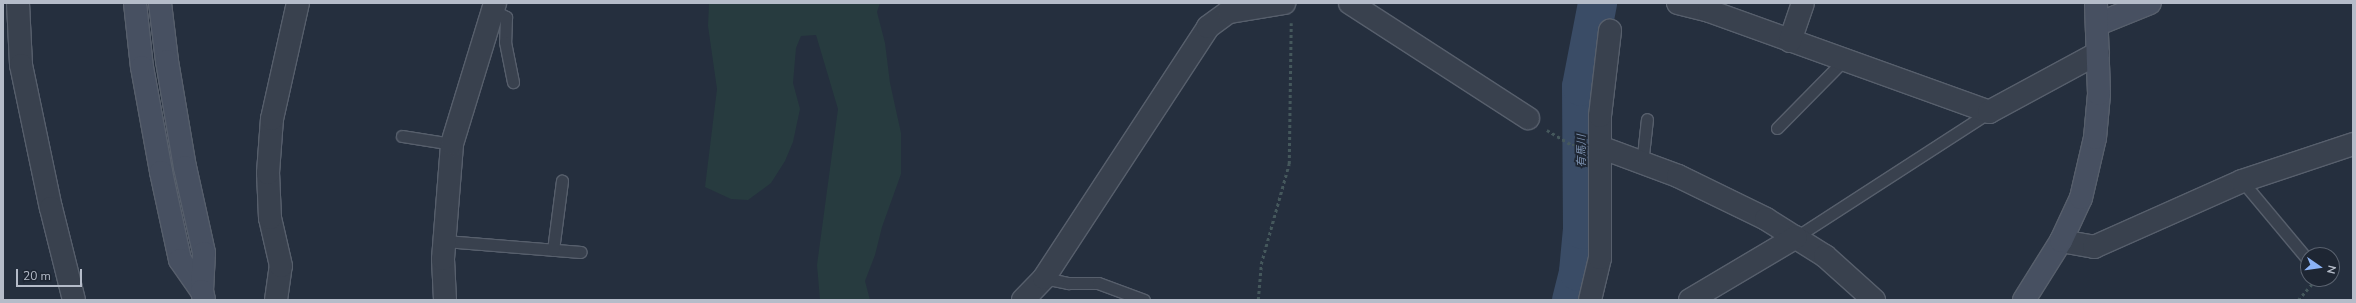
<!DOCTYPE html>
<meta charset="utf-8">
<style>
body{margin:0}
#map{position:relative;width:2356px;height:303px;overflow:hidden;background:#252f3e;font-family:"Nunito Sans","Noto Sans JP",sans-serif}
div>[style]{position:absolute}
.green>*{inset:0;background:#273b3f}
.river>*{height:39px;margin:-19.5px;padding:0 19.5px;transform-origin:19.5px;border-radius:19.5px;background:#3a4c66}
.path>*{height:2.5px;margin-top:-1.25px;transform-origin:0;background:repeating-linear-gradient(90deg,#45585c 0 3px,transparent 0 6px)}
.roads{filter:drop-shadow(1px 0 #575f6c) drop-shadow(-1px 0 #575f6c) drop-shadow(0 1px #575f6c) drop-shadow(0 -1px #575f6c)}
.lane>*{height:11px;margin:-5.5px;padding:0 5.5px;transform-origin:5.5px;border-radius:5.5px;background:#39414e}
.street>*{height:22px;margin:-11px;padding:0 11px;transform-origin:11px;border-radius:11px;background:#39414e}
.secondary>*{height:22px;margin:-11px;padding:0 11px;transform-origin:11px;border-radius:11px;background:#475061}
span{translate:-50% -50%;white-space:nowrap;text-align:center;line-height:1.15;-webkit-text-stroke:3.5px #1e2633;paint-order:stroke}
.water-label{font-size:11px;color:#7c91b0;font-style:italic}
.frame{position:absolute;inset:0;border:4px solid #b5bcc9;pointer-events:none}
.north{position:absolute;left:2300px;top:247px;width:40px;height:40px;box-sizing:border-box;background:#1e2633;border:1px solid #5a626f;border-radius:50%;rotate:103deg;font-size:11px;font-weight:700;line-height:16px;text-align:center;color:#b5bcc9}
.north::after{content:'';display:block;margin:auto;width:14px;height:18px;background:#8cb3f6;clip-path:polygon(50% 0,100% 100%,50% 72%,0 100%)}
.scale{position:absolute;left:16px;top:269px;width:66px;height:18px;box-sizing:border-box;border:2px solid #b5bcc9;border-top:0;padding-left:5px;font-size:12px;line-height:14px;white-space:nowrap;color:#b5bcc9;-webkit-text-stroke:3px #1e2633;paint-order:stroke}
</style>
<div id="map">
<div class="green">
<i style="clip-path:polygon(709px 3px,880px 3px,877px 12px,885px 43px,890px 83px,901px 133px,901px 174px,882px 227px,875px 255px,865px 281px,870px 300px,820px 300px,817px 265px,838px 109px,816px 35px,801px 36px,796px 48px,793px 83px,800px 109px,793px 142px,785px 161px,771px 183px,748px 200px,731px 199px,705px 187px,717px 89px,708px 26px)"></i>
</div>
<div class="river">
<i style="left:1571px;top:300px;width:30px;rotate:-76deg"></i>
<i style="left:1578px;top:271px;width:42px;rotate:-84.6deg"></i>
<i style="left:1582px;top:229px;width:143px;rotate:-90.4deg"></i>
<i style="left:1581px;top:86px;width:85px;rotate:-79.1deg"></i>
</div>
<div class="path">
<i style="left:1547px;top:130px;width:29px;rotate:31deg"></i>
<i style="left:1572px;top:145px;width:6px"></i>
<i style="left:1258px;top:300px;width:36px;rotate:-85deg"></i>
<i style="left:1261px;top:264px;width:104px;rotate:-74.4deg"></i>
<i style="left:1289px;top:164px;width:141px;rotate:-89.2deg"></i>
<i style="left:2298px;top:300px;width:28px;rotate:-49deg"></i>
</div>
<div class="roads">
<div class="lane">
<i style="left:493px;top:10px;width:15px;rotate:28deg"></i>
<i style="left:506px;top:17px;width:25px;rotate:92deg"></i>
<i style="left:505px;top:42px;width:41px;rotate:78.7deg"></i>
<i style="left:1777px;top:128px;width:95px;rotate:-45.4deg"></i>
<i style="left:402px;top:136px;width:51px;rotate:9.1deg"></i>
<i style="left:1642px;top:164px;width:45px;rotate:-83.7deg"></i>
<i style="left:2242px;top:181px;width:103px;rotate:50.1deg"></i>
<i style="left:1796px;top:237px;width:230px;rotate:-32.9deg"></i>
<i style="left:445px;top:241px;width:136px;rotate:4.6deg"></i>
<i style="left:553px;top:250px;width:70px;rotate:-82.6deg"></i>
<i style="left:1044px;top:278px;width:25px;rotate:12deg"></i>
<i style="left:1068px;top:283px;width:30px"></i>
<i style="left:1098px;top:283px;width:49px;rotate:20.3deg"></i>
</div>
<div class="street">
<i style="left:18px;top:3px;width:62px;rotate:87.2deg"></i>
<i style="left:21px;top:65px;width:146px;rotate:78.2deg"></i>
<i style="left:51px;top:208px;width:95px;rotate:76deg"></i>
<i style="left:1350px;top:3px;width:212px;rotate:32.9deg"></i>
<i style="left:1678px;top:3px;width:32px;rotate:14deg"></i>
<i style="left:1709px;top:11px;width:298px;rotate:19.8deg"></i>
<i style="left:1989px;top:112px;width:124px;rotate:-28.4deg"></i>
<i style="left:1790px;top:41px;width:40px;rotate:-71.1deg"></i>
<i style="left:1600px;top:147px;width:83px;rotate:20.4deg"></i>
<i style="left:1678px;top:176px;width:98px;rotate:26deg"></i>
<i style="left:1766px;top:219px;width:70px;rotate:32.1deg"></i>
<i style="left:1825px;top:256px;width:66px;rotate:41.9deg"></i>
<i style="left:2061px;top:241px;width:34px;rotate:10deg"></i>
<i style="left:2094px;top:247px;width:162px;rotate:-24deg"></i>
<i style="left:2242px;top:181px;width:117px;rotate:-18.4deg"></i>
<i style="left:276px;top:300px;width:34px;rotate:-82deg"></i>
<i style="left:281px;top:266px;width:49px;rotate:-102.9deg"></i>
<i style="left:270px;top:218px;width:45px;rotate:-92.5deg"></i>
<i style="left:268px;top:173px;width:54px;rotate:-85.8deg"></i>
<i style="left:272px;top:119px;width:119px;rotate:-77.4deg"></i>
<i style="left:445px;top:300px;width:41px;rotate:-92.8deg"></i>
<i style="left:443px;top:259px;width:115px;rotate:-85.5deg"></i>
<i style="left:452px;top:144px;width:147px;rotate:-73deg"></i>
<i style="left:1023px;top:300px;width:30px;rotate:-46deg"></i>
<i style="left:1044px;top:278px;width:300px;rotate:-56.8deg"></i>
<i style="left:1208px;top:27px;width:26px;rotate:-36deg"></i>
<i style="left:1229px;top:12px;width:56px;rotate:-9.3deg"></i>
<i style="left:1590px;top:300px;width:43px;rotate:-76.6deg"></i>
<i style="left:1600px;top:258px;width:142px;rotate:-90deg"></i>
<i style="left:1600px;top:116px;width:86px;rotate:-83.3deg"></i>
<i style="left:1690px;top:300px;width:123px;rotate:-30.7deg"></i>
</div>
<div class="secondary">
<i style="left:135px;top:3px;width:64px;rotate:83.8deg"></i>
<i style="left:142px;top:67px;width:107px;rotate:79.7deg"></i>
<i style="left:161px;top:172px;width:90px;rotate:77.8deg"></i>
<i style="left:180px;top:260px;width:38px;rotate:55deg"></i>
<i style="left:160px;top:3px;width:58px;rotate:83.1deg"></i>
<i style="left:167px;top:61px;width:108px;rotate:80.4deg"></i>
<i style="left:185px;top:167px;width:88px;rotate:77.5deg"></i>
<i style="left:204px;top:253px;width:38px;rotate:93deg"></i>
<i style="left:202px;top:291px;width:9px;rotate:77deg"></i>
<i style="left:2098px;top:24px;width:56px;rotate:-22deg"></i>
<i style="left:2024px;top:300px;width:70px;rotate:-57.9deg"></i>
<i style="left:2061px;top:241px;width:47px;rotate:-65.1deg"></i>
<i style="left:2081px;top:198px;width:62px;rotate:-76.9deg"></i>
<i style="left:2095px;top:138px;width:44px;rotate:-84.8deg"></i>
<i style="left:2099px;top:94px;width:91px;rotate:-91.9deg"></i>
</div>
</div>
<div class="water-label">
<span style="left:1582px;top:151px;rotate:-90deg">有馬川</span>
</div>
<div class="frame"></div>
<div class="north">N</div>
<div class="scale">20 m</div>
</div>
